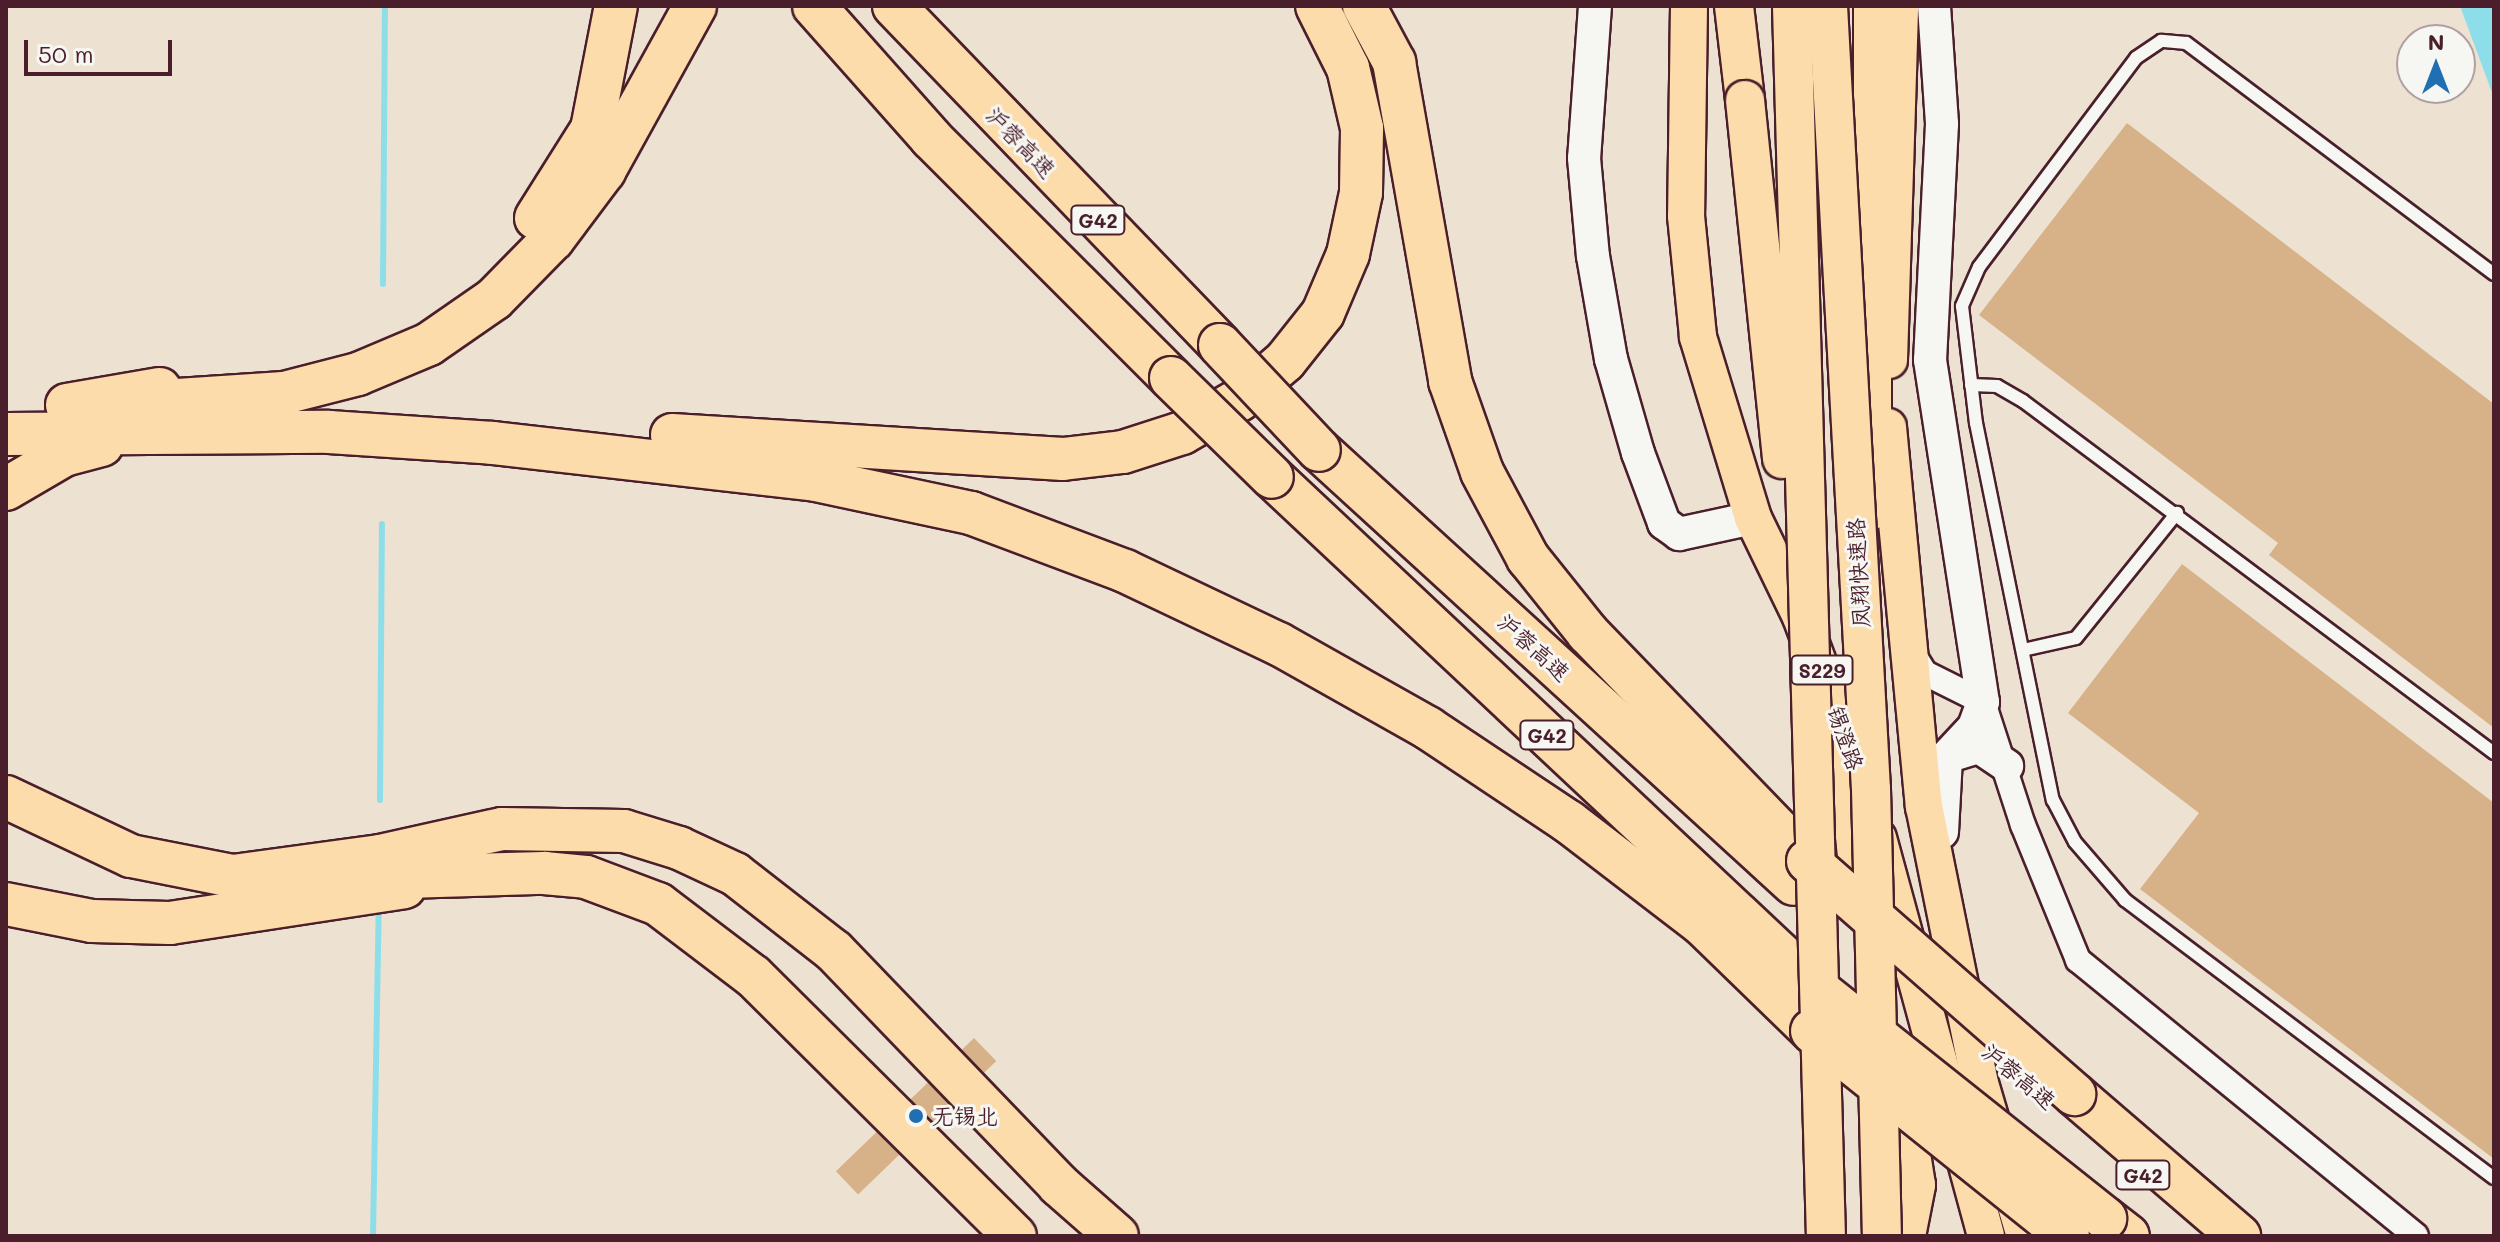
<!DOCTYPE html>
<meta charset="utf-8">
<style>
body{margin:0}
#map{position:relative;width:2500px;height:1242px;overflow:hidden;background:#ede2d2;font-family:Mali,"LXGW WenKai TC",sans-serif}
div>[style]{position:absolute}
.water>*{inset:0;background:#8edeea}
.stream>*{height:6px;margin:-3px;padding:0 3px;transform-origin:3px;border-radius:3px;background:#8edeea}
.building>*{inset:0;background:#d7b289;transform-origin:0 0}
.roads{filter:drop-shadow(2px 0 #4a1f2b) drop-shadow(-2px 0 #4a1f2b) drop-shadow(0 2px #4a1f2b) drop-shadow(0 -2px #4a1f2b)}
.service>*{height:12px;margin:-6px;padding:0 6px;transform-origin:6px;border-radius:6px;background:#f6f6f2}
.minor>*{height:24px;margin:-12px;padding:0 12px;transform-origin:12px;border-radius:12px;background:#f6f6f2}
.secondary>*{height:32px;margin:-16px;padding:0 16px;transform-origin:16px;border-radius:16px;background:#f6f6f2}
.primary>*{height:36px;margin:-18px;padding:0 18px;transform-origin:18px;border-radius:18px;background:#fddcac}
.trunk>*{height:38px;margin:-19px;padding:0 19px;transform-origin:19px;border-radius:19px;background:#fddcac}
.motorway>*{height:42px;margin:-21px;padding:0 21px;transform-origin:21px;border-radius:21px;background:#fddcac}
.bridges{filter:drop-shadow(2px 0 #4a1f2b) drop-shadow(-2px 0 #4a1f2b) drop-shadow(0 2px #4a1f2b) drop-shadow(0 -2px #4a1f2b)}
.trunk-bridge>*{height:38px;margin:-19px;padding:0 19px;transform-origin:19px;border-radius:19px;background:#fddcac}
.motorway-bridge>*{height:42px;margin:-21px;padding:0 21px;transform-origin:21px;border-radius:21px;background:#fddcac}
.dots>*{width:22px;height:22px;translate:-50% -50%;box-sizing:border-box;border:4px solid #f6f6f2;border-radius:50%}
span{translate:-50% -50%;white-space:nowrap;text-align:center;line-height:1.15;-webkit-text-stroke:6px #f6f6f2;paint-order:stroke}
.shield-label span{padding:2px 6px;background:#f6f6f2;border:2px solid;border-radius:6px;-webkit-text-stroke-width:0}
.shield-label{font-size:20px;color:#4a1f2b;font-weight:700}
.street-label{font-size:22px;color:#4a1f2b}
.poi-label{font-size:22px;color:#4a1f2b}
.left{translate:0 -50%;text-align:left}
.frame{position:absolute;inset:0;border:8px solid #4a1f2b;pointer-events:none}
.north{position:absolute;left:2396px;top:24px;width:80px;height:80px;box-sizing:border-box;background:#f6f6f2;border:2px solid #b1a0a2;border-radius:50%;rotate:0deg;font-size:22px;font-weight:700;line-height:32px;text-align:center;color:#4a1f2b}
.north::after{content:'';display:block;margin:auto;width:28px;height:36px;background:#1f6fb2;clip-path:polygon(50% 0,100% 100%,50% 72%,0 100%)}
.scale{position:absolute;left:24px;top:40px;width:148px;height:36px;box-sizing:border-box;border:4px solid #4a1f2b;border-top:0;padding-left:10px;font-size:24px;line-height:28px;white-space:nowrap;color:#4a1f2b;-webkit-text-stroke:6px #f6f6f2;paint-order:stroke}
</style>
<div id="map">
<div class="water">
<i style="clip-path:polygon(2460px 6px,2494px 6px,2494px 98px)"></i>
</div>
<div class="stream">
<i style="left:383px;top:284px;width:278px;rotate:-89.6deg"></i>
<i style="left:380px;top:800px;width:276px;rotate:-89.6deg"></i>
<i style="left:373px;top:1236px;width:328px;rotate:-89deg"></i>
</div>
<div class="building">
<i style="clip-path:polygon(2127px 123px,2494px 404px,2494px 728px,2269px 555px,2278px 543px,1979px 315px)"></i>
<i style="clip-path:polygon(2182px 564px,2494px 803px,2494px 1159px,2140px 889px,2199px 813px,2068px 713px)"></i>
<i style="left:974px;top:1038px;width:32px;height:192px;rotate:46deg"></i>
</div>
<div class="roads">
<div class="service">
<i style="left:2494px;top:274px;width:385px;rotate:-143.1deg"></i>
<i style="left:2186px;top:43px;width:25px;rotate:-175deg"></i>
<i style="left:2161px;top:41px;width:30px;rotate:146deg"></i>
<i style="left:2136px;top:58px;width:261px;rotate:126.9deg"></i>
<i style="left:1979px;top:267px;width:43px;rotate:113.6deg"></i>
<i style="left:1962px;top:306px;width:118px;rotate:83.2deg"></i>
<i style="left:1976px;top:423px;width:385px;rotate:78.5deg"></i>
<i style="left:2053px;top:800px;width:47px;rotate:62.4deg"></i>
<i style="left:2075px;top:842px;width:77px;rotate:49.2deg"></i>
<i style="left:2125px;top:900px;width:462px;rotate:37deg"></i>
<i style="left:1971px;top:385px;width:26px;rotate:2deg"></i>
<i style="left:1997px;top:386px;width:30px;rotate:30deg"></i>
<i style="left:2023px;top:401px;width:588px;rotate:36.77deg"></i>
<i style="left:2023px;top:650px;width:54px;rotate:-12.8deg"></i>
<i style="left:2076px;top:638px;width:161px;rotate:-51.1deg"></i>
</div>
<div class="minor">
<i style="left:1910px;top:649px;width:28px;rotate:58deg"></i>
<i style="left:1925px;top:673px;width:65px;rotate:26.6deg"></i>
<i style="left:1983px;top:702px;width:129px;rotate:72deg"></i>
<i style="left:2023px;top:825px;width:146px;rotate:67.8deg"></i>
<i style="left:2078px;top:960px;width:436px;rotate:39.2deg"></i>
</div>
<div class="secondary">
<i style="left:1595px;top:6px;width:152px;rotate:94.1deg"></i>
<i style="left:1584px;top:158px;width:98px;rotate:84.8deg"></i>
<i style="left:1593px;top:256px;width:105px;rotate:80.1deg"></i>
<i style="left:1611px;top:359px;width:98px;rotate:74deg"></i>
<i style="left:1638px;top:453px;width:75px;rotate:69.6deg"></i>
<i style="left:1664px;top:523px;width:19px;rotate:36deg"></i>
<i style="left:1679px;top:534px;width:76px;rotate:-12.2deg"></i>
<i style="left:1934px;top:6px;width:118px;rotate:86.1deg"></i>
<i style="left:1942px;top:124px;width:236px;rotate:92.9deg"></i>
<i style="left:1930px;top:360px;width:346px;rotate:81.2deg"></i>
<i style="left:1983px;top:702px;width:27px;rotate:110deg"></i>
<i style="left:1974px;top:727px;width:41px;rotate:133deg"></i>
<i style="left:1942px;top:832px;width:75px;rotate:-86.9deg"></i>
<i style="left:1946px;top:757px;width:34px;rotate:-17deg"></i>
<i style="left:1979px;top:747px;width:34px;rotate:34deg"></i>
</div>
<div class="primary">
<i style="left:1689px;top:6px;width:210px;rotate:90.8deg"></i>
<i style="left:1686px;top:216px;width:122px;rotate:84.3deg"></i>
<i style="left:1698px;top:337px;width:189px;rotate:73.1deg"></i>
<i style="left:1753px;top:518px;width:110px;rotate:64.1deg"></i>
<i style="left:1801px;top:617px;width:152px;rotate:69.5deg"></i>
<i style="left:1889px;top:360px;width:354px;rotate:-88.2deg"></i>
<i style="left:1888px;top:427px;width:381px;rotate:84.6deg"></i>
<i style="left:1924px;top:806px;width:279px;rotate:78.6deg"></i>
<i style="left:1979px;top:1080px;width:163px;rotate:73.6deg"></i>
<i style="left:1878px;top:838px;width:412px;rotate:74.8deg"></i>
</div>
<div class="trunk">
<i style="left:1734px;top:6px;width:95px;rotate:83.3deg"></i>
<i style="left:1872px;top:510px;width:504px;rotate:-89.89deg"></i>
</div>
<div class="motorway">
<i style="left:814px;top:6px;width:176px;rotate:48.4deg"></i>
<i style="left:931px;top:138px;width:339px;rotate:45deg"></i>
<i style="left:894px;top:6px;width:470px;rotate:46.1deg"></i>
<i style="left:1364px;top:6px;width:64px;rotate:61.8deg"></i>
<i style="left:1394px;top:62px;width:324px;rotate:80deg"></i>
<i style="left:1450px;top:381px;width:96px;rotate:70.6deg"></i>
<i style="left:1482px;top:472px;width:98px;rotate:61.9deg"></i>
<i style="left:1528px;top:558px;width:96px;rotate:51.3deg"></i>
<i style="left:1588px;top:633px;width:317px;rotate:46deg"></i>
<i style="left:536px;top:218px;width:105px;rotate:-57.8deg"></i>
<i style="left:592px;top:129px;width:125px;rotate:-79deg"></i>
<i style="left:132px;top:403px;width:152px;rotate:-3.8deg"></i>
<i style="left:284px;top:393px;width:76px;rotate:-14.4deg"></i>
<i style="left:358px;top:374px;width:77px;rotate:-22.9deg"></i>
<i style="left:429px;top:344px;width:79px;rotate:-34.7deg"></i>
<i style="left:494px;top:299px;width:84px;rotate:-45.5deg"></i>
<i style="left:553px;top:239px;width:85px;rotate:-53.1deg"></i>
<i style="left:604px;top:171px;width:188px;rotate:-61.1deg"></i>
<i style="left:67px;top:405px;width:94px;rotate:-9.8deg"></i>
<i style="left:6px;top:434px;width:323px;rotate:-0.4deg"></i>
<i style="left:329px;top:432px;width:164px;rotate:3.8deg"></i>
<i style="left:493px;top:443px;width:320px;rotate:6.5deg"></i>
<i style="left:811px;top:479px;width:164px;rotate:12deg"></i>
<i style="left:971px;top:513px;width:165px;rotate:20.6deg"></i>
<i style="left:1125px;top:571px;width:170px;rotate:25.4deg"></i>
<i style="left:1279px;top:644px;width:171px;rotate:29.4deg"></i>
<i style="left:1428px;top:728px;width:169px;rotate:33.7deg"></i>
<i style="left:1569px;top:822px;width:168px;rotate:37.5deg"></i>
<i style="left:1702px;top:924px;width:153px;rotate:44.2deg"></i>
<i style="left:672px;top:435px;width:392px;rotate:3.5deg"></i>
<i style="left:1063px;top:459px;width:60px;rotate:-6.7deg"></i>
<i style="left:1123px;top:452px;width:62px;rotate:-17.9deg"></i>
<i style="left:1182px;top:433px;width:66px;rotate:-30.1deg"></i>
<i style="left:1239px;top:400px;width:60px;rotate:-40.3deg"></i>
<i style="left:1285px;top:361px;width:61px;rotate:-51.6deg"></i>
<i style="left:1323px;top:313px;width:64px;rotate:-67deg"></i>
<i style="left:1348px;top:254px;width:62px;rotate:-78deg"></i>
<i style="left:1361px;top:193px;width:65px;rotate:-89.1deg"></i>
<i style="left:1362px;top:128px;width:62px;rotate:-103.1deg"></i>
<i style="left:1348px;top:68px;width:69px;rotate:-116.6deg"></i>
<i style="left:1319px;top:450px;width:643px;rotate:42.42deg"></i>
<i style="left:1272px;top:477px;width:754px;rotate:43.17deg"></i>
<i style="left:6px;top:489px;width:67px;rotate:-30.4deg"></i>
<i style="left:64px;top:455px;width:39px;rotate:-15deg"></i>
<i style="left:1846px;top:732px;width:143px;rotate:84deg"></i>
<i style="left:6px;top:797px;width:138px;rotate:25.3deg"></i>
<i style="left:131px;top:856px;width:104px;rotate:11.1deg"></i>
<i style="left:233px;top:876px;width:148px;rotate:-7.7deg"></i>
<i style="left:380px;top:856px;width:125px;rotate:-12.5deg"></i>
<i style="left:502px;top:829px;width:122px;rotate:0.9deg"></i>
<i style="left:624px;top:831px;width:58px;rotate:17.2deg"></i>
<i style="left:679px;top:848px;width:62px;rotate:24.9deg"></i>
<i style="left:735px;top:874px;width:125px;rotate:37.9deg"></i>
<i style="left:834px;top:951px;width:325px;rotate:46.1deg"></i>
<i style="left:1059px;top:1185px;width:77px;rotate:41.3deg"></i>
<i style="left:371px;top:878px;width:173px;rotate:-1.7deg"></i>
<i style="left:544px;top:873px;width:42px;rotate:5.4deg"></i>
<i style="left:586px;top:877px;width:77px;rotate:20.6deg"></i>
<i style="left:658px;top:904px;width:119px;rotate:37.2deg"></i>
<i style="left:753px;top:976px;width:369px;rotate:44.8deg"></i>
<i style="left:6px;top:904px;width:88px;rotate:11.2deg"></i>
<i style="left:92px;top:921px;width:78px;rotate:1.5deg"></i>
<i style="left:170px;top:923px;width:237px;rotate:-8.7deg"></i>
<i style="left:1897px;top:1077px;width:109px;rotate:81.1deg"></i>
<i style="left:1914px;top:1185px;width:52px;rotate:101.1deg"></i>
<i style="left:2074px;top:1094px;width:218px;rotate:40.7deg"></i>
<i style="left:2105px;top:1218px;width:29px;rotate:38deg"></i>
</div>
</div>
<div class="bridges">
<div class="trunk-bridge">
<i style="left:1792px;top:6px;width:1230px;rotate:88.42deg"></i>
<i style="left:1828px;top:6px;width:784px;rotate:86.86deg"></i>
<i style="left:1871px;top:789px;width:447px;rotate:88.6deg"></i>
<i style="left:1745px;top:100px;width:361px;rotate:84.1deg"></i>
</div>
<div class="motorway-bridge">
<i style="left:1220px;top:345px;width:144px;rotate:46.7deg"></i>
<i style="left:1171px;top:378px;width:141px;rotate:44.4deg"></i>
<i style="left:1808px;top:861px;width:354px;rotate:41.2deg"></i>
<i style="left:1822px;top:993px;width:362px;rotate:38.5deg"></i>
<i style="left:1812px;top:1031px;width:328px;rotate:38.7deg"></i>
</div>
</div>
<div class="dots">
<i style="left:916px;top:1116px;background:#1f6fb2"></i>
</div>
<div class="shield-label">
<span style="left:1098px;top:220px">G42</span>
<span style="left:1822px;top:670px">S229</span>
<span style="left:1547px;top:735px">G42</span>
<span style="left:2143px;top:1175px">G42</span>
</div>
<div class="street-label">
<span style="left:1021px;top:142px;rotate:46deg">沪蓉高速</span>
<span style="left:1858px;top:573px;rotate:-93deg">凤翔快速路</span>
<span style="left:1534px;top:647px;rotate:42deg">沪蓉高速</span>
<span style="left:1846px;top:738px;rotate:71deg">锡澄路</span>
<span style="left:2019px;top:1076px;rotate:40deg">沪蓉高速</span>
</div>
<div class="poi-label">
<span class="left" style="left:932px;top:1116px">无锡北</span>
</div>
<div class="frame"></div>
<div class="north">N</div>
<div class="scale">50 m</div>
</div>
